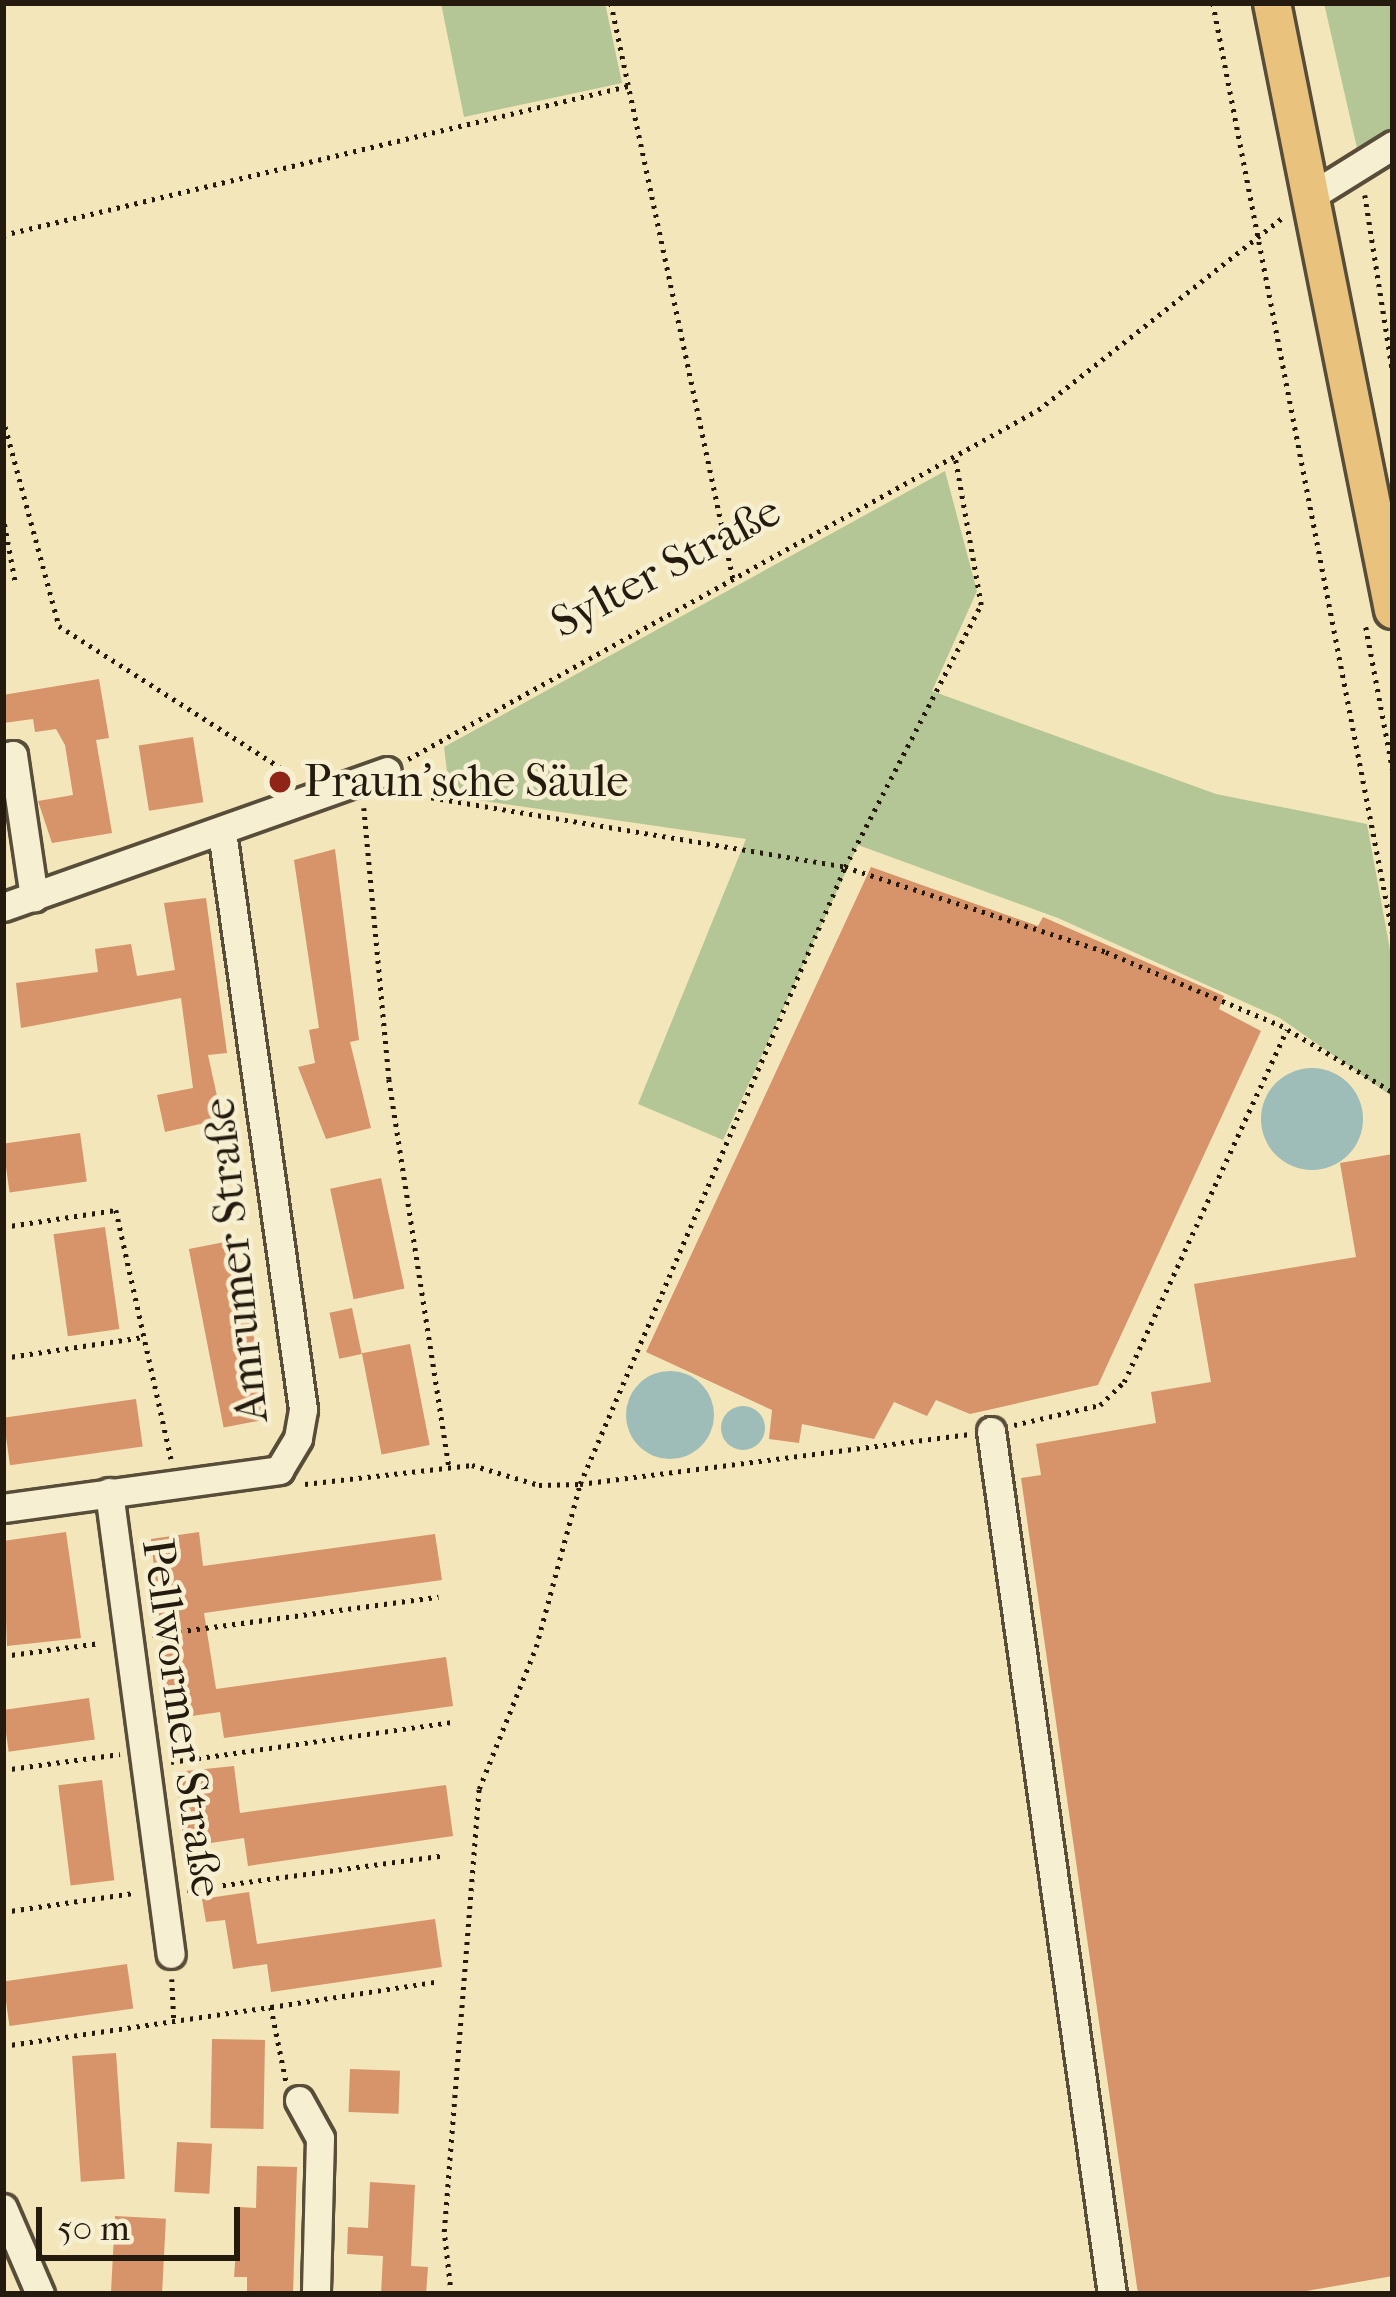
<!DOCTYPE html>
<meta charset="utf-8">
<style>
body{margin:0}
#map{position:relative;width:1396px;height:2297px;overflow:hidden;background:#f2e6ba;font-family:"IM FELL French Canon",serif}
div>[style]{position:absolute}
.green>*{inset:0;background:#b4c695}
.water>*{inset:0;background:#9ebdb9}
.round{border-radius:50%}
.building>*{inset:0;background:#d7936a;transform-origin:0 0}
.path>*{height:4.5px;margin-top:-2.25px;transform-origin:0;background:repeating-linear-gradient(90deg,#251a0e 0 3px,transparent 0 9px)}
.roads{filter:drop-shadow(3px 0 #584d39) drop-shadow(-3px 0 #584d39) drop-shadow(0 3px #584d39) drop-shadow(0 -3px #584d39)}
.minor>*{height:27px;margin:-13.5px;padding:0 13.5px;transform-origin:13.5px;border-radius:13.5px;background:#f7efd2}
.major>*{height:36px;margin:-18px;padding:0 18px;transform-origin:18px;border-radius:18px;background:#e9c37d}
.dots>*{width:33px;height:33px;translate:-50% -50%;box-sizing:border-box;border:6px solid #f7efd2;border-radius:50%}
span{translate:-50% -50%;white-space:nowrap;text-align:center;line-height:1.15;-webkit-text-stroke:9px #f7efd2;paint-order:stroke}
.street-label{font-size:45px;color:#251a0e}
.poi-label{font-size:45px;color:#251a0e}
.left{translate:0 -50%;text-align:left}
.frame{position:absolute;inset:0;border:6px solid #251a0e;pointer-events:none}
.scale{position:absolute;left:36px;top:2207px;width:204px;height:54px;box-sizing:border-box;border:6px solid #251a0e;border-top:0;padding-left:15px;font-size:36px;line-height:42px;white-space:nowrap;color:#251a0e;-webkit-text-stroke:9px #f7efd2;paint-order:stroke}
</style>
<div id="map">
<div class="green">
<i style="clip-path:polygon(441px 3px,605px 3px,622px 83px,464px 117px)"></i>
<i style="clip-path:polygon(1324px 3px,1393px 3px,1393px 131px,1357px 148px)"></i>
<i style="clip-path:polygon(945px 471px,977px 591px,932px 691px,1216px 794px,1367px 824px,1393px 966px,1393px 1097px,1280px 1018px,1058px 918px,858px 845px,723px 1140px,638px 1104px,746px 839px,450px 796px,444px 747px)"></i>
</div>
<div class="water">
<i class="round" style="left:1261px;top:1068px;width:102px;height:102px"></i>
<i class="round" style="left:626px;top:1371px;width:88px;height:88px"></i>
<i class="round" style="left:721px;top:1406px;width:44px;height:44px"></i>
</div>
<div class="building">
<i style="clip-path:polygon(99px 679px,109px 738px,96px 740px,112px 833px,52px 843px,38px 801px,73px 795px,65px 745px,56px 729px,35px 732px,33px 719px,3px 723px,3px 695px)"></i>
<i style="left:193px;top:737px;width:66px;height:55px;rotate:81deg"></i>
<i style="clip-path:polygon(335px 849px,359px 1040px,350px 1042px,371px 1128px,326px 1139px,298px 1067px,315px 1063px,309px 1030px,319px 1028px,294px 860px)"></i>
<i style="clip-path:polygon(871px 867px,1038px 926px,1043px 917px,1224px 996px,1219px 1009px,1261px 1031px,1098px 1385px,970px 1414px,936px 1400px,927px 1416px,894px 1402px,874px 1439px,802px 1424px,799px 1443px,769px 1439px,772px 1410px,646px 1352px)"></i>
<i style="clip-path:polygon(206px 898px,227px 1053px,208px 1055px,222px 1119px,165px 1132px,157px 1095px,193px 1088px,181px 998px,21px 1028px,16px 983px,98px 972px,95px 949px,131px 944px,137px 976px,175px 970px,164px 903px)"></i>
<i style="left:80px;top:1133px;width:49px;height:78px;rotate:82deg"></i>
<i style="clip-path:polygon(1393px 1154px,1393px 2276px,1289px 2294px,1138px 2294px,1021px 1478px,1041px 1475px,1036px 1444px,1156px 1423px,1151px 1392px,1211px 1382px,1194px 1284px,1356px 1257px,1340px 1163px)"></i>
<i style="left:381px;top:1178px;width:113px;height:52px;rotate:78deg"></i>
<i style="left:105px;top:1227px;width:103px;height:52px;rotate:82deg"></i>
<i style="left:235px;top:1240px;width:182px;height:47px;rotate:79deg"></i>
<i style="left:352px;top:1308px;width:47px;height:23px;rotate:78deg"></i>
<i style="left:410px;top:1344px;width:103px;height:49px;rotate:79deg"></i>
<i style="left:136px;top:1399px;width:48px;height:134px;rotate:82deg"></i>
<i style="clip-path:polygon(66px 1532px,81px 1638px,7px 1646px,3px 1541px)"></i>
<i style="clip-path:polygon(199px 1532px,203px 1566px,435px 1534px,442px 1580px,204px 1613px,216px 1689px,446px 1657px,453px 1706px,224px 1738px,220px 1712px,170px 1719px,151px 1539px)"></i>
<i style="left:89px;top:1698px;width:42px;height:87px;rotate:82deg"></i>
<i style="clip-path:polygon(234px 1766px,240px 1813px,446px 1785px,453px 1836px,248px 1866px,244px 1838px,184px 1847px,176px 1772px)"></i>
<i style="left:102px;top:1780px;width:101px;height:44px;rotate:83deg"></i>
<i style="clip-path:polygon(249px 1892px,257px 1944px,435px 1919px,442px 1967px,271px 1992px,267px 1964px,233px 1969px,225px 1920px,206px 1922px,202px 1899px)"></i>
<i style="left:127px;top:1964px;width:45px;height:125px;rotate:82deg"></i>
<i style="left:212px;top:2039px;width:53px;height:89px;rotate:1deg"></i>
<i style="left:116px;top:2053px;width:126px;height:44px;rotate:86deg"></i>
<i style="left:350px;top:2069px;width:50px;height:43px;rotate:2deg"></i>
<i style="left:177px;top:2142px;width:35px;height:50px;rotate:3deg"></i>
<i style="clip-path:polygon(257px 2166px,297px 2167px,293px 2294px,247px 2294px,247px 2277px,234px 2277px,239px 2207px,256px 2208px)"></i>
<i style="clip-path:polygon(370px 2182px,415px 2185px,411px 2266px,428px 2267px,426px 2294px,381px 2294px,383px 2256px,347px 2254px,348px 2227px,368px 2228px)"></i>
<i style="left:115px;top:2216px;width:51px;height:78px;rotate:3deg"></i>
</div>
<div class="path">
<i style="left:611px;top:3px;width:588px;rotate:78.02deg"></i>
<i style="left:1213px;top:3px;width:949px;rotate:79.07deg"></i>
<i style="left:1365px;top:195px;width:180px;rotate:81.1deg"></i>
<i style="left:3px;top:235px;width:643px;rotate:-13.41deg"></i>
<i style="left:3px;top:418px;width:215px;rotate:74.9deg"></i>
<i style="left:59px;top:626px;width:277px;rotate:32.6deg"></i>
<i style="left:3px;top:515px;width:71px;rotate:79.5deg"></i>
<i style="left:1366px;top:627px;width:147px;rotate:79.4deg"></i>
<i style="left:408px;top:759px;width:720px;rotate:-28.99deg"></i>
<i style="left:1038px;top:410px;width:312px;rotate:-38.2deg"></i>
<i style="left:405px;top:793px;width:446px;rotate:9.5deg"></i>
<i style="left:845px;top:867px;width:274px;rotate:18deg"></i>
<i style="left:1106px;top:952px;width:189px;rotate:22.8deg"></i>
<i style="left:1280px;top:1025px;width:131px;rotate:30.7deg"></i>
<i style="left:364px;top:808px;width:272px;rotate:84.7deg"></i>
<i style="left:389px;top:1079px;width:394px;rotate:81.2deg"></i>
<i style="left:3px;top:1227px;width:114px;rotate:-8.6deg"></i>
<i style="left:116px;top:1210px;width:255px;rotate:77.5deg"></i>
<i style="left:3px;top:1358px;width:142px;rotate:-8.5deg"></i>
<i style="left:1014px;top:1425px;width:88px;rotate:-13.1deg"></i>
<i style="left:1100px;top:1405px;width:33px;rotate:-44deg"></i>
<i style="left:1124px;top:1382px;width:388px;rotate:-65.2deg"></i>
<i style="left:305px;top:1484px;width:168px;rotate:-6.5deg"></i>
<i style="left:472px;top:1465px;width:70px;rotate:16.6deg"></i>
<i style="left:539px;top:1485px;width:41px;rotate:-1.4deg"></i>
<i style="left:580px;top:1484px;width:391px;rotate:-7.3deg"></i>
<i style="left:152px;top:1635px;width:289px;rotate:-7.6deg"></i>
<i style="left:3px;top:1656px;width:98px;rotate:-7.6deg"></i>
<i style="left:171px;top:1762px;width:283px;rotate:-8.1deg"></i>
<i style="left:3px;top:1770px;width:118px;rotate:-7.8deg"></i>
<i style="left:187px;top:1890px;width:260px;rotate:-7.7deg"></i>
<i style="left:3px;top:1912px;width:132px;rotate:-8.3deg"></i>
<i style="left:172px;top:1979px;width:43px;rotate:87.3deg"></i>
<i style="left:271px;top:2007px;width:166px;rotate:-8.7deg"></i>
<i style="left:3px;top:2046px;width:271px;rotate:-8.3deg"></i>
<i style="left:271px;top:2007px;width:76px;rotate:78.5deg"></i>
<i style="left:451px;top:2294px;width:62px;rotate:-96.4deg"></i>
<i style="left:444px;top:2232px;width:444px;rotate:-85.5deg"></i>
<i style="left:479px;top:1789px;width:153px;rotate:-68.1deg"></i>
<i style="left:536px;top:1647px;width:169px;rotate:-74.9deg"></i>
<i style="left:580px;top:1484px;width:672px;rotate:-66.76deg"></i>
<i style="left:845px;top:867px;width:295px;rotate:-62.6deg"></i>
<i style="left:981px;top:605px;width:149px;rotate:-100deg"></i>
</div>
<div class="roads">
<div class="minor">
<i style="left:1311px;top:196px;width:97px;rotate:-31.9deg"></i>
<i style="left:3px;top:757px;width:10px;rotate:-11deg"></i>
<i style="left:13px;top:755px;width:144px;rotate:81.6deg"></i>
<i style="left:3px;top:907px;width:407px;rotate:-19.5deg"></i>
<i style="left:991px;top:1431px;width:871px;rotate:82.02deg"></i>
<i style="left:109px;top:1492px;width:466px;rotate:82.4deg"></i>
<i style="left:3px;top:1508px;width:279px;rotate:-7.8deg"></i>
<i style="left:279px;top:1470px;width:37px;rotate:-59deg"></i>
<i style="left:298px;top:1438px;width:29px;rotate:-80deg"></i>
<i style="left:303px;top:1409px;width:583px;rotate:-97.99deg"></i>
<i style="left:299px;top:2100px;width:43px;rotate:61.1deg"></i>
<i style="left:320px;top:2138px;width:156px;rotate:91.5deg"></i>
<i style="left:3px;top:2208px;width:94px;rotate:66.7deg"></i>
</div>
<div class="major">
<i style="left:1272px;top:3px;width:619px;rotate:78.73deg"></i>
</div>
</div>
<div class="dots">
<i style="left:280px;top:782px;background:#8f2418"></i>
</div>
<div class="street-label">
<span style="left:666px;top:567px;rotate:-28deg">Sylter Straße</span>
<span style="left:236px;top:1260px;rotate:-96deg">Amrumer Straße</span>
<span style="left:182px;top:1718px;rotate:82deg">Pellwormer Straße</span>
</div>
<div class="poi-label">
<span class="left" style="left:304px;top:782px">Praun’sche Säule</span>
</div>
<div class="frame"></div>
<div class="scale">50 m</div>
</div>
